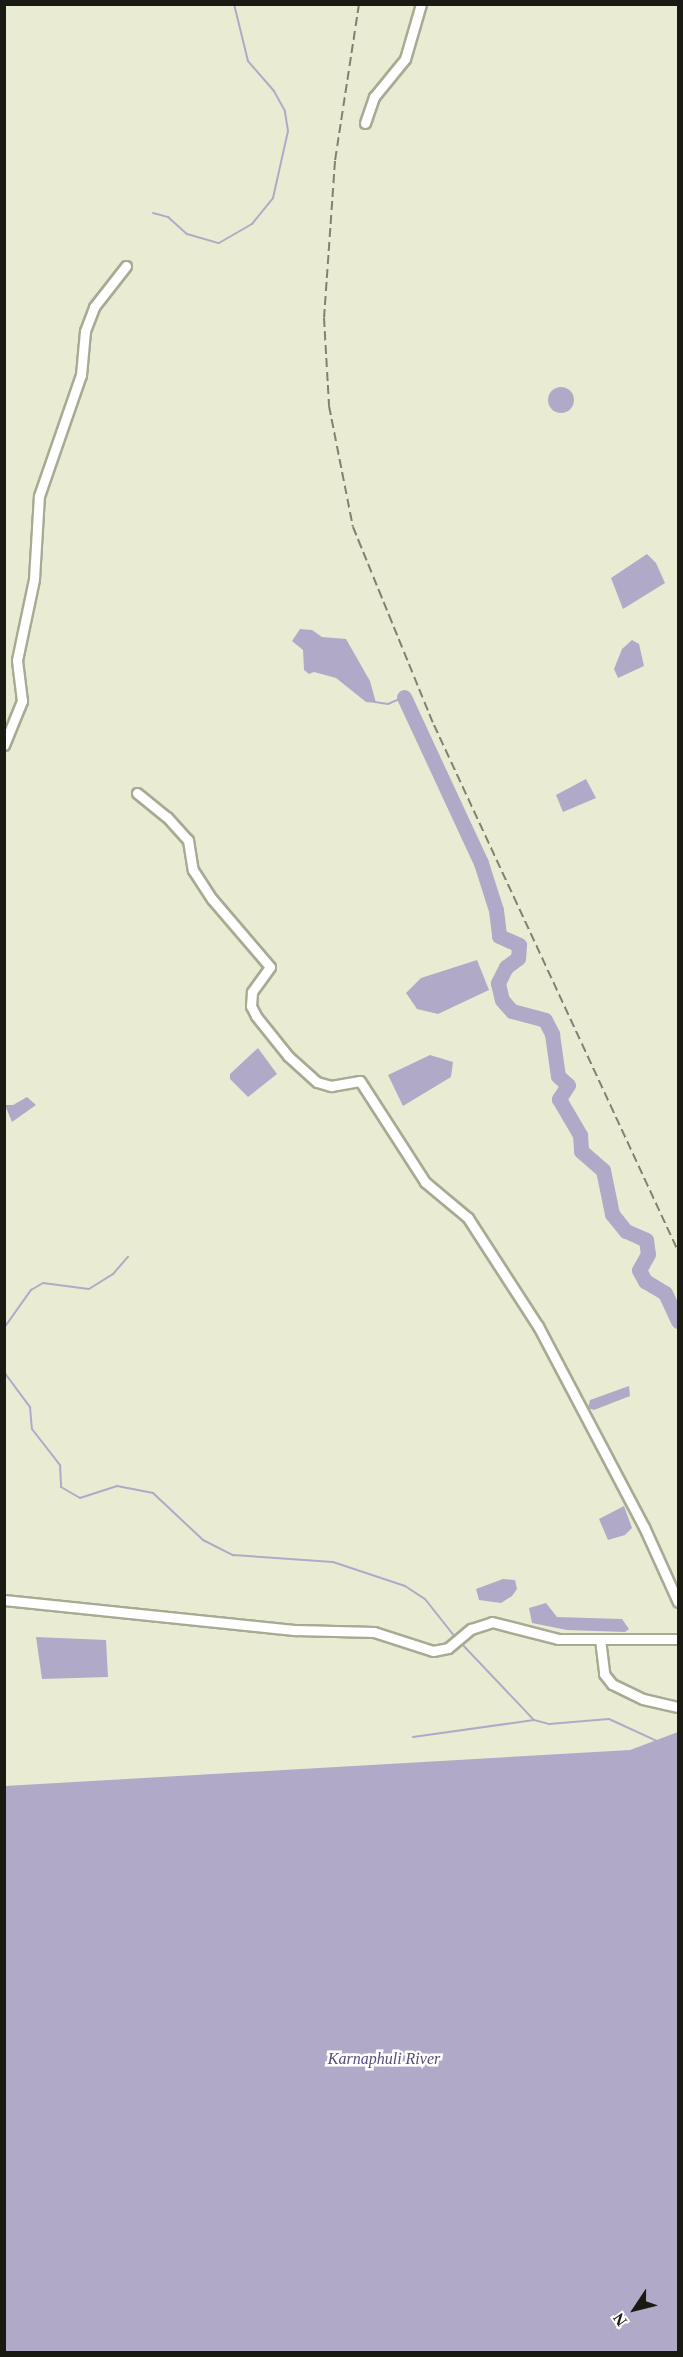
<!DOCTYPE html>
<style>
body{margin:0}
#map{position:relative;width:683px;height:2357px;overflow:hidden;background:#e9ecd3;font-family:Georgia,serif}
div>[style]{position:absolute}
.water>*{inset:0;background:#b0aac8}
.round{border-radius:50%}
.stream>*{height:2px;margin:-1px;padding:0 1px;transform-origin:1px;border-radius:1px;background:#b0aac8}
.river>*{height:15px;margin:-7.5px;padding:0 7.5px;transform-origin:7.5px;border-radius:7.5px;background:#b0aac8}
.roads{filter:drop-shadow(2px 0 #a8aa93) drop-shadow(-2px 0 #a8aa93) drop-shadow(0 2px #a8aa93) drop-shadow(0 -2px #a8aa93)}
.minor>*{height:9px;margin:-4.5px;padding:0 4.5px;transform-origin:4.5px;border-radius:4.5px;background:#fff}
.rail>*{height:2px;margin-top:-1px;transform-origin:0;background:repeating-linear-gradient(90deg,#808171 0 9px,transparent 0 13.5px)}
span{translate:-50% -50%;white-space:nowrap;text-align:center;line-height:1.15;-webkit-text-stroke:5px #fff;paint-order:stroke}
.water-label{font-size:16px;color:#564b78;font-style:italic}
.frame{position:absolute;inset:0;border:6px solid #191a12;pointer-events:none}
.north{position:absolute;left:605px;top:2279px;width:60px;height:60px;-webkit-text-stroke:4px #fff;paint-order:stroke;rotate:235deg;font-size:16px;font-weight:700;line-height:24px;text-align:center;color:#191a12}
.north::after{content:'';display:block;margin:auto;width:21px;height:27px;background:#191a12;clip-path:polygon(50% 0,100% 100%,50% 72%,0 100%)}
</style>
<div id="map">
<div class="water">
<i class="round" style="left:548px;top:387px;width:26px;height:26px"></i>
<i style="clip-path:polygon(647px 554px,656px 563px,665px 583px,623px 609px,611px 578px)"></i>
<i style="clip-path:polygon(300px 629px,312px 630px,322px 637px,346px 639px,370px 681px,376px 703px,366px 702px,336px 678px,314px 672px,309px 674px,304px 670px,303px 650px,292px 641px)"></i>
<i style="clip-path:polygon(632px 640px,639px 644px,644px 666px,618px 678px,614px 669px,622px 649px)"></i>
<i style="clip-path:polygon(586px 779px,596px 798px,563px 812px,556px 795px)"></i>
<i style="clip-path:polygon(477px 960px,489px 990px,438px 1014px,417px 1009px,406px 993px,421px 978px)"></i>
<i style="clip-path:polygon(258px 1048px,277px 1074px,248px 1097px,230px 1079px,230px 1074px)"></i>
<i style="clip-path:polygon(430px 1055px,453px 1062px,451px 1077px,403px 1106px,388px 1075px)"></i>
<i style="clip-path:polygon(27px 1097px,36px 1105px,12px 1122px,5px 1105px,13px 1105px)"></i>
<i style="clip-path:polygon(629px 1386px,630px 1396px,594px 1410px,588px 1408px,590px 1400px)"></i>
<i style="clip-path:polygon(624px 1506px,632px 1528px,625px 1535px,608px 1540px,599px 1519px)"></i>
<i style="clip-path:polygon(503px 1579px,515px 1580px,517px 1589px,512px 1596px,501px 1603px,479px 1600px,476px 1589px)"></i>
<i style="clip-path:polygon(546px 1603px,557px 1617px,622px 1619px,629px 1629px,625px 1632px,567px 1630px,532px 1623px,529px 1608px)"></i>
<i style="clip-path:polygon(36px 1637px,106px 1640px,108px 1677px,42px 1679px)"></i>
<i style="clip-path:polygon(678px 1732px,678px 2352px,5px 2352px,5px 1786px,630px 1750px)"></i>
</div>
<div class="stream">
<i style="left:153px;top:213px;width:16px;rotate:15deg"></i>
<i style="left:168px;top:217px;width:25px;rotate:42deg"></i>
<i style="left:187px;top:234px;width:33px;rotate:16deg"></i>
<i style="left:219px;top:243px;width:38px;rotate:-30deg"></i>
<i style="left:252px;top:224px;width:33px;rotate:-51deg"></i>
<i style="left:273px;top:198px;width:69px;rotate:-77.4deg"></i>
<i style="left:288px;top:131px;width:20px;rotate:-99deg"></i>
<i style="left:285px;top:111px;width:23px;rotate:-119deg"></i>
<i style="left:274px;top:91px;width:40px;rotate:-131deg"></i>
<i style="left:248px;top:61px;width:59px;rotate:-103.8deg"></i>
<i style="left:375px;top:702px;width:13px;rotate:9deg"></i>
<i style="left:388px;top:704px;width:17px;rotate:-24deg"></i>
<i style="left:4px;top:1328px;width:47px;rotate:-54.6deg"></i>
<i style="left:31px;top:1290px;width:14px;rotate:-30deg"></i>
<i style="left:43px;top:1283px;width:46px;rotate:7.4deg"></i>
<i style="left:89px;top:1289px;width:28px;rotate:-32deg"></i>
<i style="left:113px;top:1274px;width:23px;rotate:-49deg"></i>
<i style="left:4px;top:1372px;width:44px;rotate:53.4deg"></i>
<i style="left:30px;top:1407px;width:22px;rotate:85deg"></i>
<i style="left:32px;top:1429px;width:46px;rotate:52.1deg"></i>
<i style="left:60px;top:1465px;width:22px;rotate:87deg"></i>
<i style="left:61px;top:1487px;width:22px;rotate:30deg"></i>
<i style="left:80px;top:1498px;width:39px;rotate:-18deg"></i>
<i style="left:117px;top:1486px;width:37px;rotate:11deg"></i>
<i style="left:153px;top:1493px;width:69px;rotate:43.2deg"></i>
<i style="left:203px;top:1540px;width:34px;rotate:27deg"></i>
<i style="left:233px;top:1555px;width:100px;rotate:4deg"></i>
<i style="left:333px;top:1562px;width:76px;rotate:18.4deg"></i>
<i style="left:405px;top:1586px;width:24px;rotate:33deg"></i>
<i style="left:425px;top:1599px;width:48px;rotate:51.7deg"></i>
<i style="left:459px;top:1641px;width:109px;rotate:46.5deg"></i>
<i style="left:534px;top:1720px;width:16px;rotate:15deg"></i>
<i style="left:549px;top:1724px;width:60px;rotate:-4.8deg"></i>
<i style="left:609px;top:1719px;width:53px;rotate:24.6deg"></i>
<i style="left:413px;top:1737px;width:122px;rotate:-8deg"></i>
</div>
<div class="river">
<i style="left:404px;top:697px;width:183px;rotate:65.1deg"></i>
<i style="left:481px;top:863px;width:49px;rotate:72.3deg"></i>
<i style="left:496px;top:910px;width:26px;rotate:83deg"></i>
<i style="left:499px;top:936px;width:22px;rotate:24deg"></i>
<i style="left:519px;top:945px;width:13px;rotate:94deg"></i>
<i style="left:518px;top:958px;width:15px;rotate:143deg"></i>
<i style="left:506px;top:967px;width:18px;rotate:117deg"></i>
<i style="left:498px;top:983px;width:17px;rotate:77deg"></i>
<i style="left:502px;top:1000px;width:15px;rotate:48deg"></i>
<i style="left:512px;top:1011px;width:34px;rotate:15deg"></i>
<i style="left:545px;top:1020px;width:16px;rotate:63deg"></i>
<i style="left:552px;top:1034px;width:42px;rotate:81.9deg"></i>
<i style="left:558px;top:1076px;width:13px;rotate:42deg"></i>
<i style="left:568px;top:1085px;width:17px;rotate:123deg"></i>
<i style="left:559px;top:1099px;width:42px;rotate:59.7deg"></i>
<i style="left:580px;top:1135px;width:16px;rotate:86deg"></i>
<i style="left:581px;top:1151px;width:29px;rotate:41deg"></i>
<i style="left:603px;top:1170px;width:45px;rotate:78.4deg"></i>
<i style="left:612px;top:1214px;width:22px;rotate:51deg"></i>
<i style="left:626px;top:1231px;width:22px;rotate:24deg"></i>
<i style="left:646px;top:1240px;width:14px;rotate:82deg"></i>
<i style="left:648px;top:1254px;width:18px;rotate:119deg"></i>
<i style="left:639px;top:1270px;width:13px;rotate:61deg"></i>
<i style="left:645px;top:1281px;width:23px;rotate:31deg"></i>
<i style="left:665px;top:1293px;width:31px;rotate:65deg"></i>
</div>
<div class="roads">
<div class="minor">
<i style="left:365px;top:123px;width:28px;rotate:-71deg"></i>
<i style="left:374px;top:97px;width:49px;rotate:-50.8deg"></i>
<i style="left:405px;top:59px;width:57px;rotate:-73.8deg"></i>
<i style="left:4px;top:745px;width:48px;rotate:-67.8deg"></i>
<i style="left:22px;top:701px;width:41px;rotate:-97deg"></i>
<i style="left:17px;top:660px;width:83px;rotate:-78.1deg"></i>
<i style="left:34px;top:579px;width:83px;rotate:-86.6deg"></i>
<i style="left:39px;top:496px;width:128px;rotate:-70.9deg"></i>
<i style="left:81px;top:375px;width:44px;rotate:-84.8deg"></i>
<i style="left:85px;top:331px;width:26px;rotate:-69deg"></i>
<i style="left:94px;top:307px;width:52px;rotate:-52deg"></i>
<i style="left:137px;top:793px;width:38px;rotate:39deg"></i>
<i style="left:167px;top:817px;width:31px;rotate:48deg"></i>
<i style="left:188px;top:840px;width:30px;rotate:81deg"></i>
<i style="left:193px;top:870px;width:35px;rotate:57deg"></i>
<i style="left:212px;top:899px;width:89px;rotate:49.5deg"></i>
<i style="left:270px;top:967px;width:31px;rotate:126deg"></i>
<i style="left:252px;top:992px;width:14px;rotate:94deg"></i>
<i style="left:251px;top:1006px;width:11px;rotate:63deg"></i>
<i style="left:256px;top:1016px;width:51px;rotate:51.3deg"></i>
<i style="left:288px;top:1056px;width:39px;rotate:42deg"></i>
<i style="left:317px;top:1082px;width:15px;rotate:16deg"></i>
<i style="left:331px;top:1086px;width:29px;rotate:-10deg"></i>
<i style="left:360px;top:1081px;width:120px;rotate:57.2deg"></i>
<i style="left:425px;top:1182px;width:56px;rotate:39.9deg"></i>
<i style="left:468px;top:1218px;width:129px;rotate:57.1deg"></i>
<i style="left:538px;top:1326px;width:227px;rotate:62.2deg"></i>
<i style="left:644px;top:1527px;width:82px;rotate:65.6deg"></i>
<i style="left:4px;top:1600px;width:294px;rotate:5.9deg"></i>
<i style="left:296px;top:1630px;width:78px;rotate:1.5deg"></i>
<i style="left:374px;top:1632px;width:62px;rotate:17.9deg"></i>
<i style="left:433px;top:1651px;width:15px;rotate:-11deg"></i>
<i style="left:448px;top:1648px;width:30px;rotate:-40deg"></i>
<i style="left:471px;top:1629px;width:22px;rotate:-18deg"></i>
<i style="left:492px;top:1622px;width:68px;rotate:14.4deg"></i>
<i style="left:558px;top:1639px;width:120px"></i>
<i style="left:600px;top:1639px;width:35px;rotate:83deg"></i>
<i style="left:604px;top:1674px;width:13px;rotate:51deg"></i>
<i style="left:612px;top:1684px;width:34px;rotate:26deg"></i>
<i style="left:643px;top:1699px;width:36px;rotate:13deg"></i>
</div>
</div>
<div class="rail">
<i style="left:359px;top:4px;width:159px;rotate:98.7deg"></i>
<i style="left:335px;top:161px;width:157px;rotate:94deg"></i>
<i style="left:324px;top:318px;width:88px;rotate:86.7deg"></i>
<i style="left:329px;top:406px;width:123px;rotate:78.8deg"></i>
<i style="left:353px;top:527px;width:214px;rotate:67.8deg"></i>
<i style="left:434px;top:725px;width:580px;rotate:65.11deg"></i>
</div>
<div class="water-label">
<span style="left:384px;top:2059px">Karnaphuli River</span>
</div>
<div class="frame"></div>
<div class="north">N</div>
</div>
